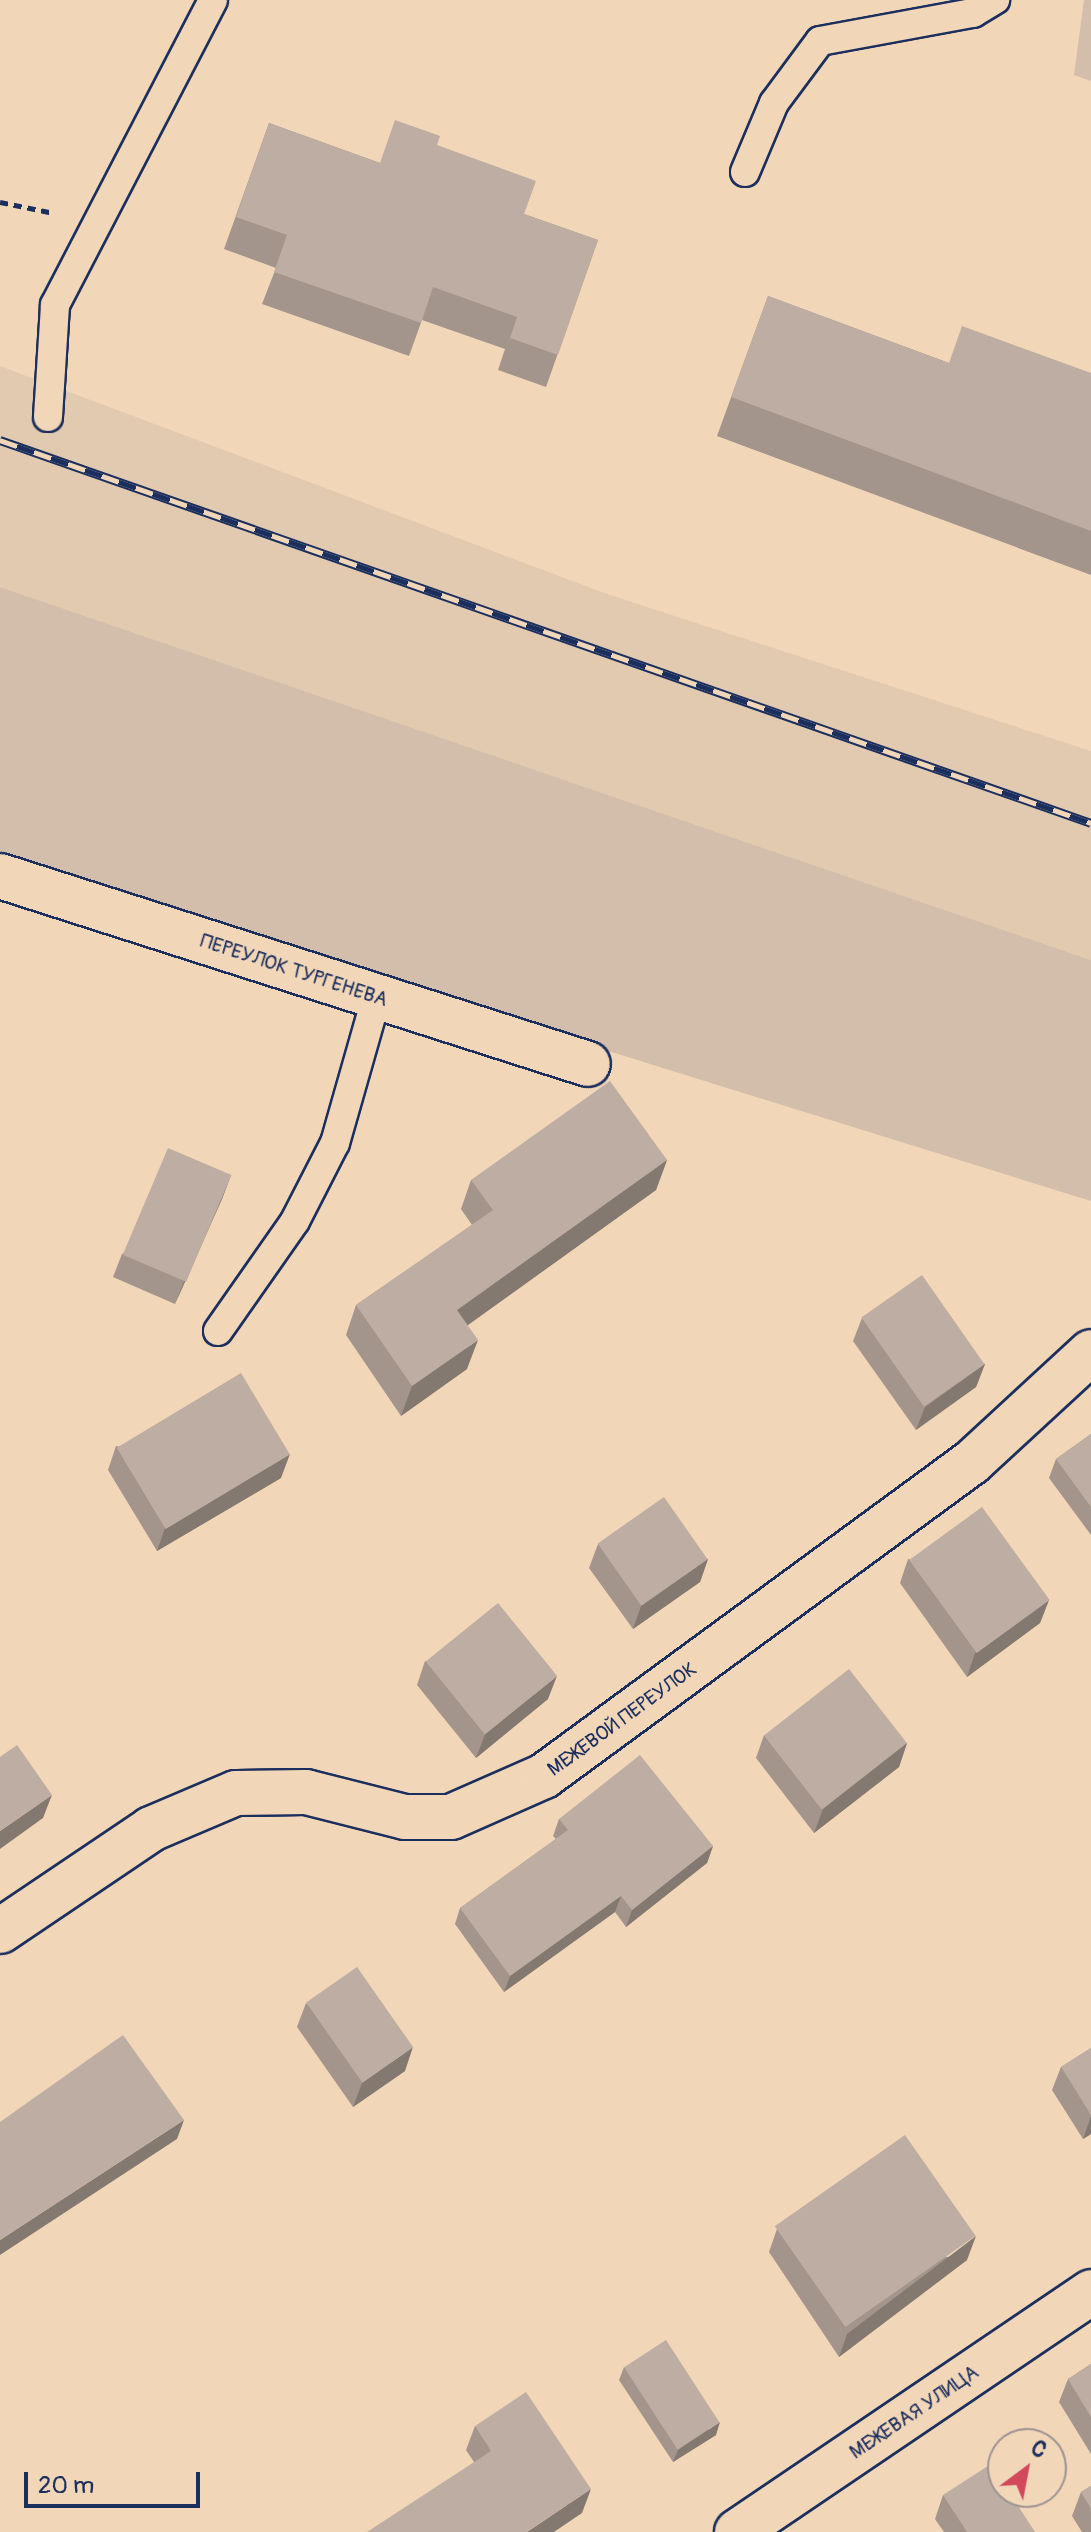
<!DOCTYPE html>
<meta charset="utf-8">
<style>
body{margin:0}
#map{position:relative;width:1091px;height:2532px;overflow:hidden;background:#f2d6b8;font-family:Pangolin,sans-serif}
div>[style]{position:absolute}
.built>*{inset:0;background:#e2cab1}
.green>*{inset:0;background:#d2beab}
.path>*{height:5px;margin-top:-2.5px;transform-origin:0;background:repeating-linear-gradient(90deg,#1b2f5e 0 8px,transparent 0 14px)}
.roads{filter:drop-shadow(2px 0 #1b2f5e) drop-shadow(-2px 0 #1b2f5e) drop-shadow(0 2px #1b2f5e) drop-shadow(0 -2px #1b2f5e)}
.lane>*{height:28px;margin:-14px;padding:0 14px;transform-origin:14px;border-radius:14px;background:#f2d6b8}
.street>*{height:44px;margin:-22px;padding:0 22px;transform-origin:22px;border-radius:22px;background:#f2d6b8}
.rail>*{height:9px;margin-top:-4.5px;transform-origin:0;background:repeating-linear-gradient(90deg,#f2d6b8 0 18px,#1b2f5e 0 36px);box-sizing:border-box;border-block:2px solid #1b2f5e}
.wall>*{inset:0;background:#a3958b}
.shaded-wall>*{inset:0;background:#847971}
.building>*{inset:0;background:#bdada2;transform-origin:0 0}
span{translate:-50% -50%;white-space:nowrap;text-align:center;line-height:1.15;-webkit-text-stroke:6px #f2d6b8;paint-order:stroke}
.street-label{font-size:20px;color:#1b2f5e}
.north{position:absolute;left:987px;top:2428px;width:80px;height:80px;box-sizing:border-box;background:#f2d6b8;border:2px solid #9c9394;border-radius:50%;rotate:32deg;font-size:22px;font-weight:700;line-height:32px;text-align:center;color:#1b2f5e}
.north::after{content:'';display:block;margin:auto;width:28px;height:36px;background:#d1495b;clip-path:polygon(50% 0,100% 100%,50% 72%,0 100%)}
.scale{position:absolute;left:24px;top:2472px;width:176px;height:36px;box-sizing:border-box;border:4px solid #1b2f5e;border-top:0;padding-left:10px;font-size:24px;line-height:28px;white-space:nowrap;color:#1b2f5e;-webkit-text-stroke:6px #f2d6b8;paint-order:stroke}
</style>
<div id="map">
<div class="built">
<i style="clip-path:polygon(0 366px,610px 595px,1091px 751px,1091px 960px,0 587px)"></i>
</div>
<div class="green">
<i style="clip-path:polygon(1084px 0,1091px 0,1091px 81px,1074px 75px)"></i>
<i style="clip-path:polygon(0 587px,1091px 960px,1091px 1201px,0 862px)"></i>
</div>
<div class="path">
<i style="left:0;top:202px;width:55px;rotate:11.5deg"></i>
</div>
<div class="roads">
<div class="lane">
<i style="left:745px;top:172px;width:75px;rotate:-67.2deg"></i>
<i style="left:774px;top:103px;width:77px;rotate:-53.4deg"></i>
<i style="left:820px;top:41px;width:156px;rotate:-10.4deg"></i>
<i style="left:973px;top:13px;width:26px;rotate:-31deg"></i>
<i style="left:48px;top:417px;width:112px;rotate:-86.4deg"></i>
<i style="left:55px;top:305px;width:343px;rotate:-62.6deg"></i>
<i style="left:218px;top:1331px;width:134px;rotate:-55deg"></i>
<i style="left:295px;top:1221px;width:88px;rotate:-62.9deg"></i>
<i style="left:335px;top:1143px;width:153px;rotate:-74.1deg"></i>
</div>
<div class="street">
<i style="left:0;top:876px;width:617px;rotate:17.73deg"></i>
<i style="left:0;top:1931px;width:182px;rotate:-34deg"></i>
<i style="left:151px;top:1829px;width:92px;rotate:-23deg"></i>
<i style="left:236px;top:1793px;width:70px;rotate:-0.8deg"></i>
<i style="left:306px;top:1792px;width:102px;rotate:14.2deg"></i>
<i style="left:405px;top:1817px;width:46px"></i>
<i style="left:451px;top:1817px;width:102px;rotate:-23.8deg"></i>
<i style="left:544px;top:1776px;width:531px;rotate:-36.27deg"></i>
<i style="left:972px;top:1462px;width:162px;rotate:-42.7deg"></i>
<i style="left:737px;top:2532px;width:428px;rotate:-34.1deg"></i>
</div>
</div>
<div class="rail">
<i style="left:0;top:440px;width:1156px;rotate:19.34deg"></i>
</div>
<div class="wall">
<i style="clip-path:polygon(269px 123px,380px 163px,437px 145px,524px 214px,598px 240px,546px 387px,498px 370px,505px 349px,422px 320px,409px 356px,262px 304px,276px 268px,224px 249px)"></i>
<i style="clip-path:polygon(768px 296px,949px 363px,1091px 373px,1091px 575px,717px 436px)"></i>
<i style="clip-path:polygon(667px 1160px,656px 1190px,468px 1325px,467px 1369px,401px 1416px,346px 1335px,356px 1305px,472px 1225px,461px 1209px,471px 1180px)"></i>
<i style="clip-path:polygon(231px 1175px,222px 1199px,175px 1304px,113px 1277px,122px 1254px)"></i>
<i style="clip-path:polygon(862px 1318px,985px 1364px,976px 1387px,916px 1430px,853px 1341px)"></i>
<i style="clip-path:polygon(1091px 1434px,1091px 1535px,1049px 1478px,1056px 1459px)"></i>
<i style="clip-path:polygon(116px 1446px,281px 1478px,157px 1551px,108px 1470px)"></i>
<i style="clip-path:polygon(598px 1544px,708px 1559px,700px 1582px,633px 1629px,589px 1568px)"></i>
<i style="clip-path:polygon(908px 1559px,1049px 1600px,1040px 1623px,967px 1677px,900px 1583px)"></i>
<i style="clip-path:polygon(425px 1661px,548px 1699px,476px 1758px,417px 1685px)"></i>
<i style="clip-path:polygon(764px 1735px,907px 1743px,899px 1767px,814px 1833px,756px 1758px)"></i>
<i style="clip-path:polygon(559px 1819px,713px 1846px,707px 1863px,626px 1927px,615px 1912px,504px 1992px,455px 1924px,460px 1908px,556px 1839px,553px 1836px)"></i>
<i style="clip-path:polygon(306px 2003px,405px 2071px,353px 2107px,297px 2027px)"></i>
<i style="clip-path:polygon(1091px 2048px,1091px 2134px,1083px 2139px,1052px 2090px,1061px 2067px)"></i>
<i style="clip-path:polygon(777px 2229px,967px 2260px,839px 2357px,769px 2252px)"></i>
<i style="clip-path:polygon(1091px 2364px,1091px 2454px,1059px 2402px,1068px 2379px)"></i>
<i style="clip-path:polygon(624px 2367px,716px 2435px,673px 2462px,619px 2380px)"></i>
<i style="clip-path:polygon(475px 2426px,582px 2513px,474px 2462px,466px 2450px)"></i>
<i style="clip-path:polygon(1091px 2486px,1091px 2532px,1082px 2532px,1072px 2516px,1081px 2492px)"></i>
<i style="clip-path:polygon(943px 2495px,1035px 2532px,944px 2532px,935px 2519px)"></i>
</div>
<div class="shaded-wall">
<i style="clip-path:polygon(667px 1160px,656px 1190px,447px 1340px,457px 1310px)"></i>
<i style="clip-path:polygon(231px 1175px,222px 1199px,175px 1304px,184px 1281px)"></i>
<i style="clip-path:polygon(478px 1340px,467px 1369px,401px 1416px,412px 1386px)"></i>
<i style="clip-path:polygon(985px 1364px,976px 1387px,916px 1430px,925px 1407px)"></i>
<i style="clip-path:polygon(290px 1454px,281px 1478px,157px 1551px,165px 1528px)"></i>
<i style="clip-path:polygon(708px 1559px,700px 1582px,633px 1629px,641px 1606px)"></i>
<i style="clip-path:polygon(1049px 1600px,1040px 1623px,967px 1677px,975px 1653px)"></i>
<i style="clip-path:polygon(557px 1676px,548px 1699px,476px 1758px,485px 1734px)"></i>
<i style="clip-path:polygon(907px 1743px,899px 1767px,814px 1833px,823px 1809px)"></i>
<i style="clip-path:polygon(52px 1795px,43px 1818px,0 1849px,0 1831px)"></i>
<i style="clip-path:polygon(713px 1846px,707px 1863px,626px 1927px,632px 1910px)"></i>
<i style="clip-path:polygon(621px 1896px,615px 1912px,504px 1992px,510px 1976px)"></i>
<i style="clip-path:polygon(413px 2047px,405px 2071px,353px 2107px,362px 2083px)"></i>
<i style="clip-path:polygon(1091px 2116px,1091px 2134px,1083px 2139px)"></i>
<i style="clip-path:polygon(184px 2120px,177px 2139px,0 2255px,0 2240px)"></i>
<i style="clip-path:polygon(976px 2236px,967px 2260px,839px 2357px,847px 2334px)"></i>
<i style="clip-path:polygon(720px 2422px,716px 2435px,673px 2462px,678px 2450px)"></i>
<i style="clip-path:polygon(591px 2489px,582px 2513px,554px 2532px,527px 2532px)"></i>
</div>
<div class="building">
<i style="clip-path:polygon(395px 120px,440px 136px,437px 145px,536px 181px,524px 214px,598px 240px,558px 355px,510px 338px,517px 317px,433px 287px,421px 323px,274px 272px,287px 235px,236px 217px,269px 123px,380px 163px)"></i>
<i style="clip-path:polygon(768px 296px,949px 363px,962px 326px,1091px 373px,1091px 531px,731px 397px)"></i>
<i style="clip-path:polygon(610px 1081px,667px 1160px,457px 1310px,478px 1340px,412px 1386px,356px 1305px,493px 1210px,471px 1180px)"></i>
<i style="left:168px;top:1148px;width:69px;height:116px;rotate:23deg"></i>
<i style="left:922px;top:1275px;width:109px;height:74px;rotate:55deg"></i>
<i style="left:241px;top:1373px;width:95px;height:145px;rotate:59deg"></i>
<i style="clip-path:polygon(1091px 1434px,1091px 1507px,1056px 1459px)"></i>
<i style="left:664px;top:1497px;width:76px;height:81px;rotate:55deg"></i>
<i style="left:982px;top:1507px;width:115px;height:90px;rotate:54deg"></i>
<i style="left:498px;top:1603px;width:94px;height:93px;rotate:51deg"></i>
<i style="left:849px;top:1669px;width:94px;height:108px;rotate:52deg"></i>
<i style="clip-path:polygon(17px 1745px,52px 1795px,0 1831px,0 1757px)"></i>
<i style="clip-path:polygon(640px 1755px,713px 1846px,632px 1910px,621px 1896px,510px 1976px,460px 1908px,568px 1830px,559px 1819px)"></i>
<i style="left:357px;top:1967px;width:98px;height:62px;rotate:55deg"></i>
<i style="clip-path:polygon(123px 2035px,184px 2120px,0 2240px,0 2122px)"></i>
<i style="clip-path:polygon(1091px 2048px,1091px 2115px,1061px 2067px)"></i>
<i style="left:905px;top:2135px;width:123px;height:159px;rotate:55deg"></i>
<i style="left:666px;top:2340px;width:98px;height:50px;rotate:57deg"></i>
<i style="clip-path:polygon(1091px 2364px,1091px 2417px,1068px 2379px)"></i>
<i style="clip-path:polygon(526px 2392px,591px 2489px,527px 2532px,367px 2532px,491px 2451px,475px 2426px)"></i>
<i style="clip-path:polygon(991px 2464px,1003px 2482px,1003px 2492px,1009px 2492px,1035px 2532px,967px 2532px,943px 2495px)"></i>
<i style="clip-path:polygon(1091px 2486px,1091px 2509px,1081px 2492px)"></i>
</div>
<div class="street-label">
<span style="left:294px;top:970px;rotate:18deg">ПЕРЕУЛОК ТУРГЕНЕВА</span>
<span style="left:622px;top:1719px;rotate:-36deg">МЕЖЕВОЙ ПЕРЕУЛОК</span>
<span style="left:914px;top:2412px;rotate:-34deg">МЕЖЕВАЯ УЛИЦА</span>
</div>
<div class="north">С</div>
<div class="scale">20 m</div>
</div>
